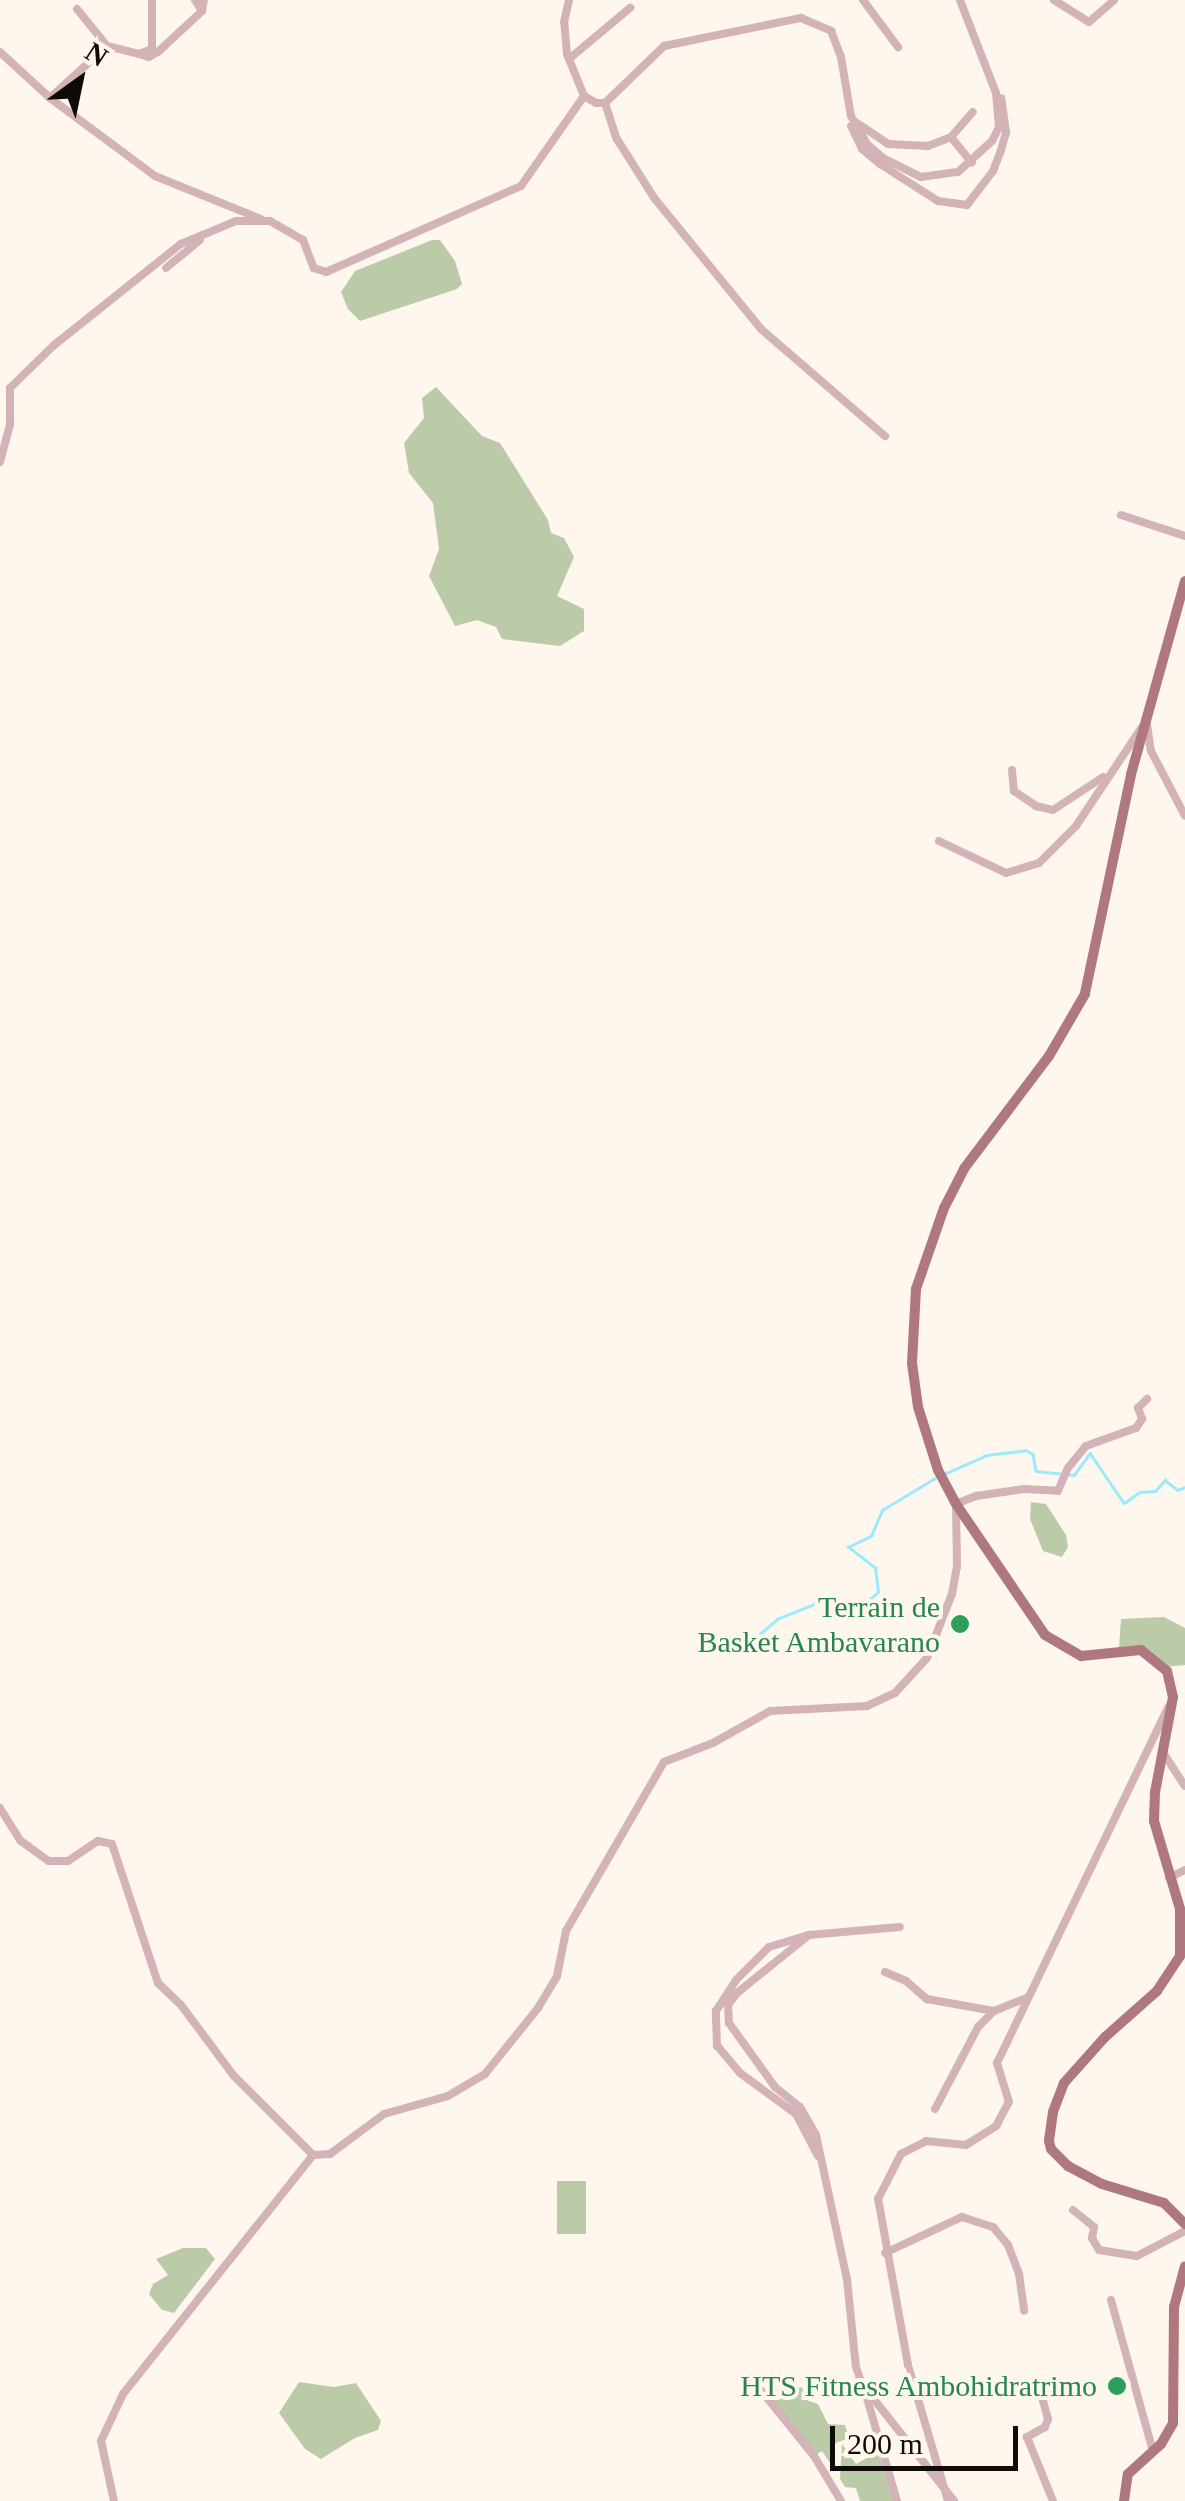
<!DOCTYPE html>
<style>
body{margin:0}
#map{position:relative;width:1185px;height:2501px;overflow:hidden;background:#fff7ed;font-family:"Times New Roman",serif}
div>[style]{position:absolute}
.green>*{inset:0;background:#bbcba7;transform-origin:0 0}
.stream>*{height:2.5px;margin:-1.25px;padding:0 1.25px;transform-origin:1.25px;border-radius:1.25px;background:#9beaff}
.minor>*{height:8px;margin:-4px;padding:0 4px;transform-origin:4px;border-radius:4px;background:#d3b3b7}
.major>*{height:10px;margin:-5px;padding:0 5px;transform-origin:5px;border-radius:5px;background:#af787f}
.dots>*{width:28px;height:28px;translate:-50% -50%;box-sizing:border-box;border:5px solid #fff7ed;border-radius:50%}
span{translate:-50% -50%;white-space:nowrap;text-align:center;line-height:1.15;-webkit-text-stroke:8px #fff7ed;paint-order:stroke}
.leisure-label{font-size:30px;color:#27864d}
.right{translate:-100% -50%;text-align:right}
.north{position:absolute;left:30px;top:30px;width:100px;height:100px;-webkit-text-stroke:8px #fff7ed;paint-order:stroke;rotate:33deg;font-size:28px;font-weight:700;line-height:40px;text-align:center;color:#0e0b08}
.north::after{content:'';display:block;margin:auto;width:35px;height:45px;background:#0e0b08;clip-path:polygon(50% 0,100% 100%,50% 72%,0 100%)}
.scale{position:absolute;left:830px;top:2426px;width:188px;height:45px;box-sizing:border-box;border:5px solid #0e0b08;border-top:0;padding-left:12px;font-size:30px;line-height:35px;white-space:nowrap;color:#0e0b08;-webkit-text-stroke:8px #fff7ed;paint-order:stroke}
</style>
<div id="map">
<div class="green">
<i style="clip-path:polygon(432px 240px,440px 240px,455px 261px,462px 284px,457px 289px,360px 321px,348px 309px,341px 292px,355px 271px)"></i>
<i style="clip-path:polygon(436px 387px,482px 436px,500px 443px,548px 520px,551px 533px,564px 538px,574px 557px,557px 596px,584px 609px,584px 631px,560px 646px,502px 639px,496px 627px,477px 620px,455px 626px,429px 576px,439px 549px,433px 503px,409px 473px,404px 443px,424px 418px,422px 398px)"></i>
<i style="clip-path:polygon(1031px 1502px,1046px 1504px,1066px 1535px,1068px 1547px,1062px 1557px,1043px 1551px,1030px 1519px)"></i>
<i style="clip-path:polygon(1164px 1617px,1185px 1628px,1185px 1665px,1165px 1667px,1157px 1659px,1119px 1648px,1121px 1619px)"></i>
<i style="left:557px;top:2181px;width:29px;height:53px"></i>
<i style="clip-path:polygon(183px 2248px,206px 2248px,215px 2259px,174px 2313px,162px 2310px,149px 2294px,153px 2284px,168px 2275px,156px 2259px)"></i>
<i style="clip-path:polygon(299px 2382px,334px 2387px,356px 2383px,381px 2421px,378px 2430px,355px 2438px,321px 2459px,305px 2449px,279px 2413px)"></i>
<i style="clip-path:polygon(802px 2387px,806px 2400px,818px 2404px,828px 2424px,845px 2425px,849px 2438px,833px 2444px,833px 2467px,822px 2451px,814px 2456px,771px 2397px)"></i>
<i style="clip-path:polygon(842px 2444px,856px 2464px,878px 2452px,894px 2501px,860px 2501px,856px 2488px,845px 2487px,840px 2479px)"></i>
</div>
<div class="stream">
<i style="left:942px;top:1475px;width:49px;rotate:-24deg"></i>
<i style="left:987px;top:1455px;width:39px;rotate:-7deg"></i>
<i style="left:1026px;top:1450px;width:8px;rotate:30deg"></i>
<i style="left:1033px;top:1454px;width:17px;rotate:80deg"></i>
<i style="left:1036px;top:1471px;width:38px;rotate:6deg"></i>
<i style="left:1074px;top:1475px;width:27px;rotate:-54deg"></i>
<i style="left:1090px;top:1453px;width:60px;rotate:55.8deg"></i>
<i style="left:1124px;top:1503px;width:19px;rotate:-35deg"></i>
<i style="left:1140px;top:1492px;width:15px;rotate:-4deg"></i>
<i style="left:1155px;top:1491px;width:15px;rotate:-48deg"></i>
<i style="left:1165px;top:1480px;width:16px;rotate:38deg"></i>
<i style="left:1178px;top:1490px;width:8px;rotate:-23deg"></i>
<i style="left:750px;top:1642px;width:35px;rotate:-40deg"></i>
<i style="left:777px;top:1619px;width:40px;rotate:-22deg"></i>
<i style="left:814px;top:1604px;width:55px;rotate:-4.2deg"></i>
<i style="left:869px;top:1600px;width:12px;rotate:-42deg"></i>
<i style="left:878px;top:1592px;width:24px;rotate:-97deg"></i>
<i style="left:875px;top:1568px;width:34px;rotate:-142deg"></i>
<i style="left:848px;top:1547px;width:25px;rotate:-26deg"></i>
<i style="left:871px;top:1536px;width:28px;rotate:-67deg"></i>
<i style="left:882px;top:1510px;width:62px;rotate:-31.1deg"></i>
</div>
<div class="minor">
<i style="left:195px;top:0;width:13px;rotate:58deg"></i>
<i style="left:202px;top:11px;width:11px;rotate:-80deg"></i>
<i style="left:863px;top:0;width:59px;rotate:53.3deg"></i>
<i style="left:1054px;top:0;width:41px;rotate:32.2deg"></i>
<i style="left:1089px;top:22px;width:33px;rotate:-41deg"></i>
<i style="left:77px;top:9px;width:48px;rotate:51deg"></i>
<i style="left:0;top:52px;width:68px;rotate:42.6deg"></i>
<i style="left:50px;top:98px;width:131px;rotate:36.6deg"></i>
<i style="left:155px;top:176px;width:114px;rotate:22.1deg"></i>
<i style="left:139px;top:54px;width:10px;rotate:17deg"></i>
<i style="left:149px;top:57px;width:12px;rotate:-31deg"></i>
<i style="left:159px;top:51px;width:59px;rotate:-42.9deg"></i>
<i style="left:569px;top:59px;width:80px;rotate:-39.9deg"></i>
<i style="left:584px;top:96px;width:14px;rotate:30deg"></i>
<i style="left:596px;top:103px;width:9px"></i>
<i style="left:605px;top:103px;width:38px;rotate:72deg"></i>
<i style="left:617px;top:139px;width:71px;rotate:57.7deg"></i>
<i style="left:655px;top:199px;width:168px;rotate:50.8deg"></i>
<i style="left:761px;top:329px;width:164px;rotate:40.8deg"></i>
<i style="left:50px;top:98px;width:77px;rotate:-42.4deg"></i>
<i style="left:107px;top:46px;width:33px;rotate:14deg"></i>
<i style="left:139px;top:54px;width:14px;rotate:-21deg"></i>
<i style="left:152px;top:49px;width:49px;rotate:-90deg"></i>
<i style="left:605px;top:103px;width:82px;rotate:-44deg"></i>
<i style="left:664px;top:46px;width:140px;rotate:-11.6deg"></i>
<i style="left:801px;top:18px;width:33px;rotate:23deg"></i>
<i style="left:831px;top:31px;width:28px;rotate:69deg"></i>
<i style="left:841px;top:57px;width:60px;rotate:80.4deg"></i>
<i style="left:851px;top:116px;width:32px;rotate:60deg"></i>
<i style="left:867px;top:144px;width:21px;rotate:41deg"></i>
<i style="left:883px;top:158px;width:42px;rotate:26.6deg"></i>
<i style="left:921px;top:177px;width:37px;rotate:-8deg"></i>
<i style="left:958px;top:172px;width:46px;rotate:-42.4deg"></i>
<i style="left:992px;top:141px;width:16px;rotate:-63deg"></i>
<i style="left:999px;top:127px;width:34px;rotate:-95deg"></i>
<i style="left:996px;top:93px;width:100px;rotate:-111.2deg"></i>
<i style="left:857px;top:123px;width:37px;rotate:34deg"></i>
<i style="left:888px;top:144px;width:40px;rotate:2.9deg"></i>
<i style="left:928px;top:146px;width:25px;rotate:-21deg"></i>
<i style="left:951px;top:137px;width:33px;rotate:-49deg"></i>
<i style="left:851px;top:126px;width:25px;rotate:64deg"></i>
<i style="left:862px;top:149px;width:23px;rotate:40deg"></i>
<i style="left:880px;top:164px;width:69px;rotate:32.5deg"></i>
<i style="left:938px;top:201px;width:29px;rotate:8deg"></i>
<i style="left:967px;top:205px;width:43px;rotate:-52.6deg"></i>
<i style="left:993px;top:171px;width:22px;rotate:-69deg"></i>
<i style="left:1001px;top:150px;width:19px;rotate:-74deg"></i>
<i style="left:1006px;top:132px;width:34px;rotate:-98deg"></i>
<i style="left:951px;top:137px;width:33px;rotate:51deg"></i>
<i style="left:166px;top:268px;width:44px;rotate:-39.5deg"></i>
<i style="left:0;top:462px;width:39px;rotate:-75deg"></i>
<i style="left:10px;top:424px;width:36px;rotate:-90deg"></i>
<i style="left:10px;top:388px;width:60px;rotate:-44.3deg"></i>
<i style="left:53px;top:346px;width:164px;rotate:-38.6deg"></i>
<i style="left:181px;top:244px;width:60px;rotate:-22.7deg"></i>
<i style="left:236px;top:221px;width:34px"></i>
<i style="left:270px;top:221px;width:38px;rotate:30deg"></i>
<i style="left:303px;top:240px;width:30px;rotate:69deg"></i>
<i style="left:314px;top:268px;width:13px;rotate:18deg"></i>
<i style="left:326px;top:272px;width:213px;rotate:-23.8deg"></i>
<i style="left:521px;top:186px;width:110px;rotate:-55deg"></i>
<i style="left:584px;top:96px;width:45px;rotate:-112deg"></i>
<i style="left:567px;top:54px;width:32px;rotate:-95deg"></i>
<i style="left:564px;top:22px;width:23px;rotate:-77deg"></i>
<i style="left:1121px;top:515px;width:67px;rotate:18.2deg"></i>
<i style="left:1147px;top:724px;width:27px;rotate:82deg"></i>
<i style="left:1151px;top:751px;width:73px;rotate:62.4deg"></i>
<i style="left:1012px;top:770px;width:21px;rotate:85deg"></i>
<i style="left:1014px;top:791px;width:27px;rotate:34deg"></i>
<i style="left:1036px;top:806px;width:17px;rotate:13deg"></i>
<i style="left:1053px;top:810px;width:60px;rotate:-33.4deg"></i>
<i style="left:939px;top:841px;width:74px;rotate:25.5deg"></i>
<i style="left:1006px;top:873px;width:34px;rotate:-17deg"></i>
<i style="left:1039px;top:863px;width:52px;rotate:-45deg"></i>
<i style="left:1076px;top:826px;width:119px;rotate:-56.3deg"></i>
<i style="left:1164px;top:1754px;width:38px;rotate:57deg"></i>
<i style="left:0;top:1808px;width:39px;rotate:58deg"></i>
<i style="left:21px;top:1841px;width:34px;rotate:36deg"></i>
<i style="left:49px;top:1861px;width:19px"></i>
<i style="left:68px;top:1861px;width:36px;rotate:-34deg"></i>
<i style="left:98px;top:1841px;width:14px;rotate:12deg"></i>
<i style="left:112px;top:1844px;width:146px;rotate:71.7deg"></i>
<i style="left:158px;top:1983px;width:32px;rotate:44deg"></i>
<i style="left:181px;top:2005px;width:89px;rotate:53.3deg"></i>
<i style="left:234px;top:2076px;width:112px;rotate:45deg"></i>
<i style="left:1169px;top:1878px;width:18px;rotate:-27deg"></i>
<i style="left:809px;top:1935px;width:91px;rotate:141.2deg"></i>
<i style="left:738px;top:1992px;width:16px;rotate:128deg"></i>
<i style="left:728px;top:2005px;width:18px;rotate:87deg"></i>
<i style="left:729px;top:2023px;width:79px;rotate:54.3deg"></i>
<i style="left:775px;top:2087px;width:32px;rotate:39deg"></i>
<i style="left:800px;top:2107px;width:32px;rotate:60deg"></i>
<i style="left:816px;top:2135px;width:147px;rotate:77.9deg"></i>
<i style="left:847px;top:2279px;width:88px;rotate:84.2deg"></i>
<i style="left:856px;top:2367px;width:18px;rotate:71deg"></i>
<i style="left:862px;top:2384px;width:149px;rotate:51.8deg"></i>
<i style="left:885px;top:1972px;width:23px;rotate:23deg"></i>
<i style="left:906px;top:1981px;width:28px;rotate:41deg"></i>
<i style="left:927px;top:1999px;width:68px;rotate:10.2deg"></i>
<i style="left:935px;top:2109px;width:93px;rotate:-62.3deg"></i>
<i style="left:978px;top:2027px;width:23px;rotate:-45deg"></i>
<i style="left:994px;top:2011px;width:35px;rotate:-22deg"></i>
<i style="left:818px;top:2156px;width:47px;rotate:-117.6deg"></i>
<i style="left:796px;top:2114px;width:69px;rotate:-143.8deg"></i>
<i style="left:740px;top:2073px;width:35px;rotate:-130deg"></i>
<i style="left:717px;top:2046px;width:35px;rotate:-92deg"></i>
<i style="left:716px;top:2011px;width:38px;rotate:-57deg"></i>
<i style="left:737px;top:1979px;width:45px;rotate:-45deg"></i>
<i style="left:769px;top:1947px;width:42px;rotate:-16.7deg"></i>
<i style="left:809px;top:1935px;width:91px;rotate:-5deg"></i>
<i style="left:1073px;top:2210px;width:27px;rotate:39deg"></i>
<i style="left:1094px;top:2227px;width:11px;rotate:100deg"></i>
<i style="left:1092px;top:2238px;width:14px;rotate:60deg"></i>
<i style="left:1099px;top:2250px;width:38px;rotate:9deg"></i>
<i style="left:1137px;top:2256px;width:54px;rotate:-27.5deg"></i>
<i style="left:885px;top:2253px;width:85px;rotate:-25.1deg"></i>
<i style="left:962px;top:2217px;width:33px;rotate:18deg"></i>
<i style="left:993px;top:2227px;width:23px;rotate:50deg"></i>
<i style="left:1008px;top:2245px;width:31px;rotate:69deg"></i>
<i style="left:1019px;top:2274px;width:37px;rotate:82deg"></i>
<i style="left:1111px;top:2300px;width:157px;rotate:74.5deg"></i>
<i style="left:751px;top:2378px;width:100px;rotate:51.1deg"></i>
<i style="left:814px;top:2456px;width:52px;rotate:59deg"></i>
<i style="left:1038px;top:2382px;width:38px;rotate:75deg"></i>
<i style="left:1048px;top:2419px;width:9px;rotate:111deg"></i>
<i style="left:1045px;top:2427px;width:21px;rotate:151deg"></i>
<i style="left:1027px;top:2437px;width:69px;rotate:67.9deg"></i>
<i style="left:866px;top:2395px;width:110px;rotate:73.7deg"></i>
<i style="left:114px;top:2501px;width:61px;rotate:-102.2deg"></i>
<i style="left:101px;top:2441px;width:52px;rotate:-64.9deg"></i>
<i style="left:123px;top:2394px;width:305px;rotate:-51.5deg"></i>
<i style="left:313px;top:2155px;width:17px;rotate:-3deg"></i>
<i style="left:330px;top:2154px;width:67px;rotate:-36.5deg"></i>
<i style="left:384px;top:2114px;width:66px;rotate:-15.7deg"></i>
<i style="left:448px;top:2096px;width:43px;rotate:-30.7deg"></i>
<i style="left:485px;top:2074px;width:85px;rotate:-51.2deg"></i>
<i style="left:538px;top:2008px;width:37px;rotate:-59deg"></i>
<i style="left:557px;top:1976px;width:46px;rotate:-78.7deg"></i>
<i style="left:566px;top:1931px;width:195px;rotate:-59.9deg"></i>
<i style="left:664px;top:1762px;width:53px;rotate:-21.2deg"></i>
<i style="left:713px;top:1743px;width:65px;rotate:-29.3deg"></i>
<i style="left:770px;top:1711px;width:97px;rotate:-3deg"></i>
<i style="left:867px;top:1706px;width:31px;rotate:-25deg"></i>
<i style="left:895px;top:1693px;width:47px;rotate:-47.6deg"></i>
<i style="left:927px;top:1658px;width:69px;rotate:-68.7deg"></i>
<i style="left:952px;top:1594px;width:27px;rotate:-80deg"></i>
<i style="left:957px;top:1567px;width:63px;rotate:-90.9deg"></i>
<i style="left:956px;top:1504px;width:22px;rotate:-22deg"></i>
<i style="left:976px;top:1496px;width:49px;rotate:-8.3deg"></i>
<i style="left:1024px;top:1489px;width:34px;rotate:3deg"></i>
<i style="left:1058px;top:1491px;width:25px;rotate:-67deg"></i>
<i style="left:1068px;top:1468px;width:28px;rotate:-51deg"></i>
<i style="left:1086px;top:1446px;width:53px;rotate:-19.8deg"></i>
<i style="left:1136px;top:1428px;width:11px;rotate:-56deg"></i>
<i style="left:1142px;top:1419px;width:12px;rotate:-110deg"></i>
<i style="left:1138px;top:1408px;width:13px;rotate:-45deg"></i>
<i style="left:948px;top:2501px;width:142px;rotate:-106.4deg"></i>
<i style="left:908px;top:2365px;width:169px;rotate:-100.2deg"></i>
<i style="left:878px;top:2199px;width:51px;rotate:-62.9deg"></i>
<i style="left:901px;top:2154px;width:28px;rotate:-27deg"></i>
<i style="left:926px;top:2141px;width:40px;rotate:5.7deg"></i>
<i style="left:966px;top:2145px;width:36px;rotate:-32deg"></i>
<i style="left:996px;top:2126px;width:27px;rotate:-62deg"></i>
<i style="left:1009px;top:2102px;width:41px;rotate:-107.1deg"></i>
<i style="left:997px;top:2063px;width:395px;rotate:-64.3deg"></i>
</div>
<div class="major">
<i style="left:1185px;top:581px;width:201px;rotate:105.6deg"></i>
<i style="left:1131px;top:775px;width:224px;rotate:101.9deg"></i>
<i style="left:1085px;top:994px;width:72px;rotate:120.1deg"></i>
<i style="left:1049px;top:1056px;width:141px;rotate:127deg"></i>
<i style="left:964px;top:1169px;width:44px;rotate:117.1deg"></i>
<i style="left:944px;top:1208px;width:86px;rotate:109.1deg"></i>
<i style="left:916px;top:1289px;width:74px;rotate:93.1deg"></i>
<i style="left:912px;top:1363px;width:44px;rotate:82.2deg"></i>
<i style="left:918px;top:1407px;width:66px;rotate:72.4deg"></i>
<i style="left:938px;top:1470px;width:38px;rotate:62deg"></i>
<i style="left:956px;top:1504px;width:158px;rotate:55.8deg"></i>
<i style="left:1045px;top:1635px;width:42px;rotate:30.3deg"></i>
<i style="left:1081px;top:1656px;width:60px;rotate:-5.7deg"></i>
<i style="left:1141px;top:1650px;width:33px;rotate:39deg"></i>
<i style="left:1167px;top:1671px;width:27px;rotate:77deg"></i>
<i style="left:1173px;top:1697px;width:97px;rotate:100.7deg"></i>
<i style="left:1155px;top:1792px;width:29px;rotate:92deg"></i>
<i style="left:1154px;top:1821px;width:92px;rotate:73.5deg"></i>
<i style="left:1180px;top:1909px;width:47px;rotate:90deg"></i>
<i style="left:1180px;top:1956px;width:42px;rotate:123.3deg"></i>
<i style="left:1157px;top:1991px;width:69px;rotate:138.5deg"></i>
<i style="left:1105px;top:2037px;width:62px;rotate:131.7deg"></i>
<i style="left:1064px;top:2083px;width:31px;rotate:111deg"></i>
<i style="left:1053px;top:2112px;width:29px;rotate:98deg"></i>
<i style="left:1049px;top:2141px;width:8px;rotate:76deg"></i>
<i style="left:1051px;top:2149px;width:24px;rotate:45deg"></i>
<i style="left:1068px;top:2166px;width:38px;rotate:28deg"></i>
<i style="left:1102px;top:2184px;width:65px;rotate:17deg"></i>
<i style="left:1164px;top:2203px;width:30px;rotate:45deg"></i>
<i style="left:1124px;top:2501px;width:27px;rotate:-82deg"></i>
<i style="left:1128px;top:2474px;width:45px;rotate:-42.3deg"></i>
<i style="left:1161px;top:2444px;width:24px;rotate:-60deg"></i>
<i style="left:1173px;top:2423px;width:116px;rotate:-89.5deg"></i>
<i style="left:1174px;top:2307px;width:42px;rotate:-75deg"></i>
</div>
<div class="dots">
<i style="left:960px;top:1624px;background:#2e9e5b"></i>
<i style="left:1117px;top:2386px;background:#2e9e5b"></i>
</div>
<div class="leisure-label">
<span class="right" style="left:940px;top:1624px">Terrain de<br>Basket Ambavarano</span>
<span class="right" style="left:1097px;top:2386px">HTS Fitness Ambohidratrimo</span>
</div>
<div class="north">N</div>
<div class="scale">200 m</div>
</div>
